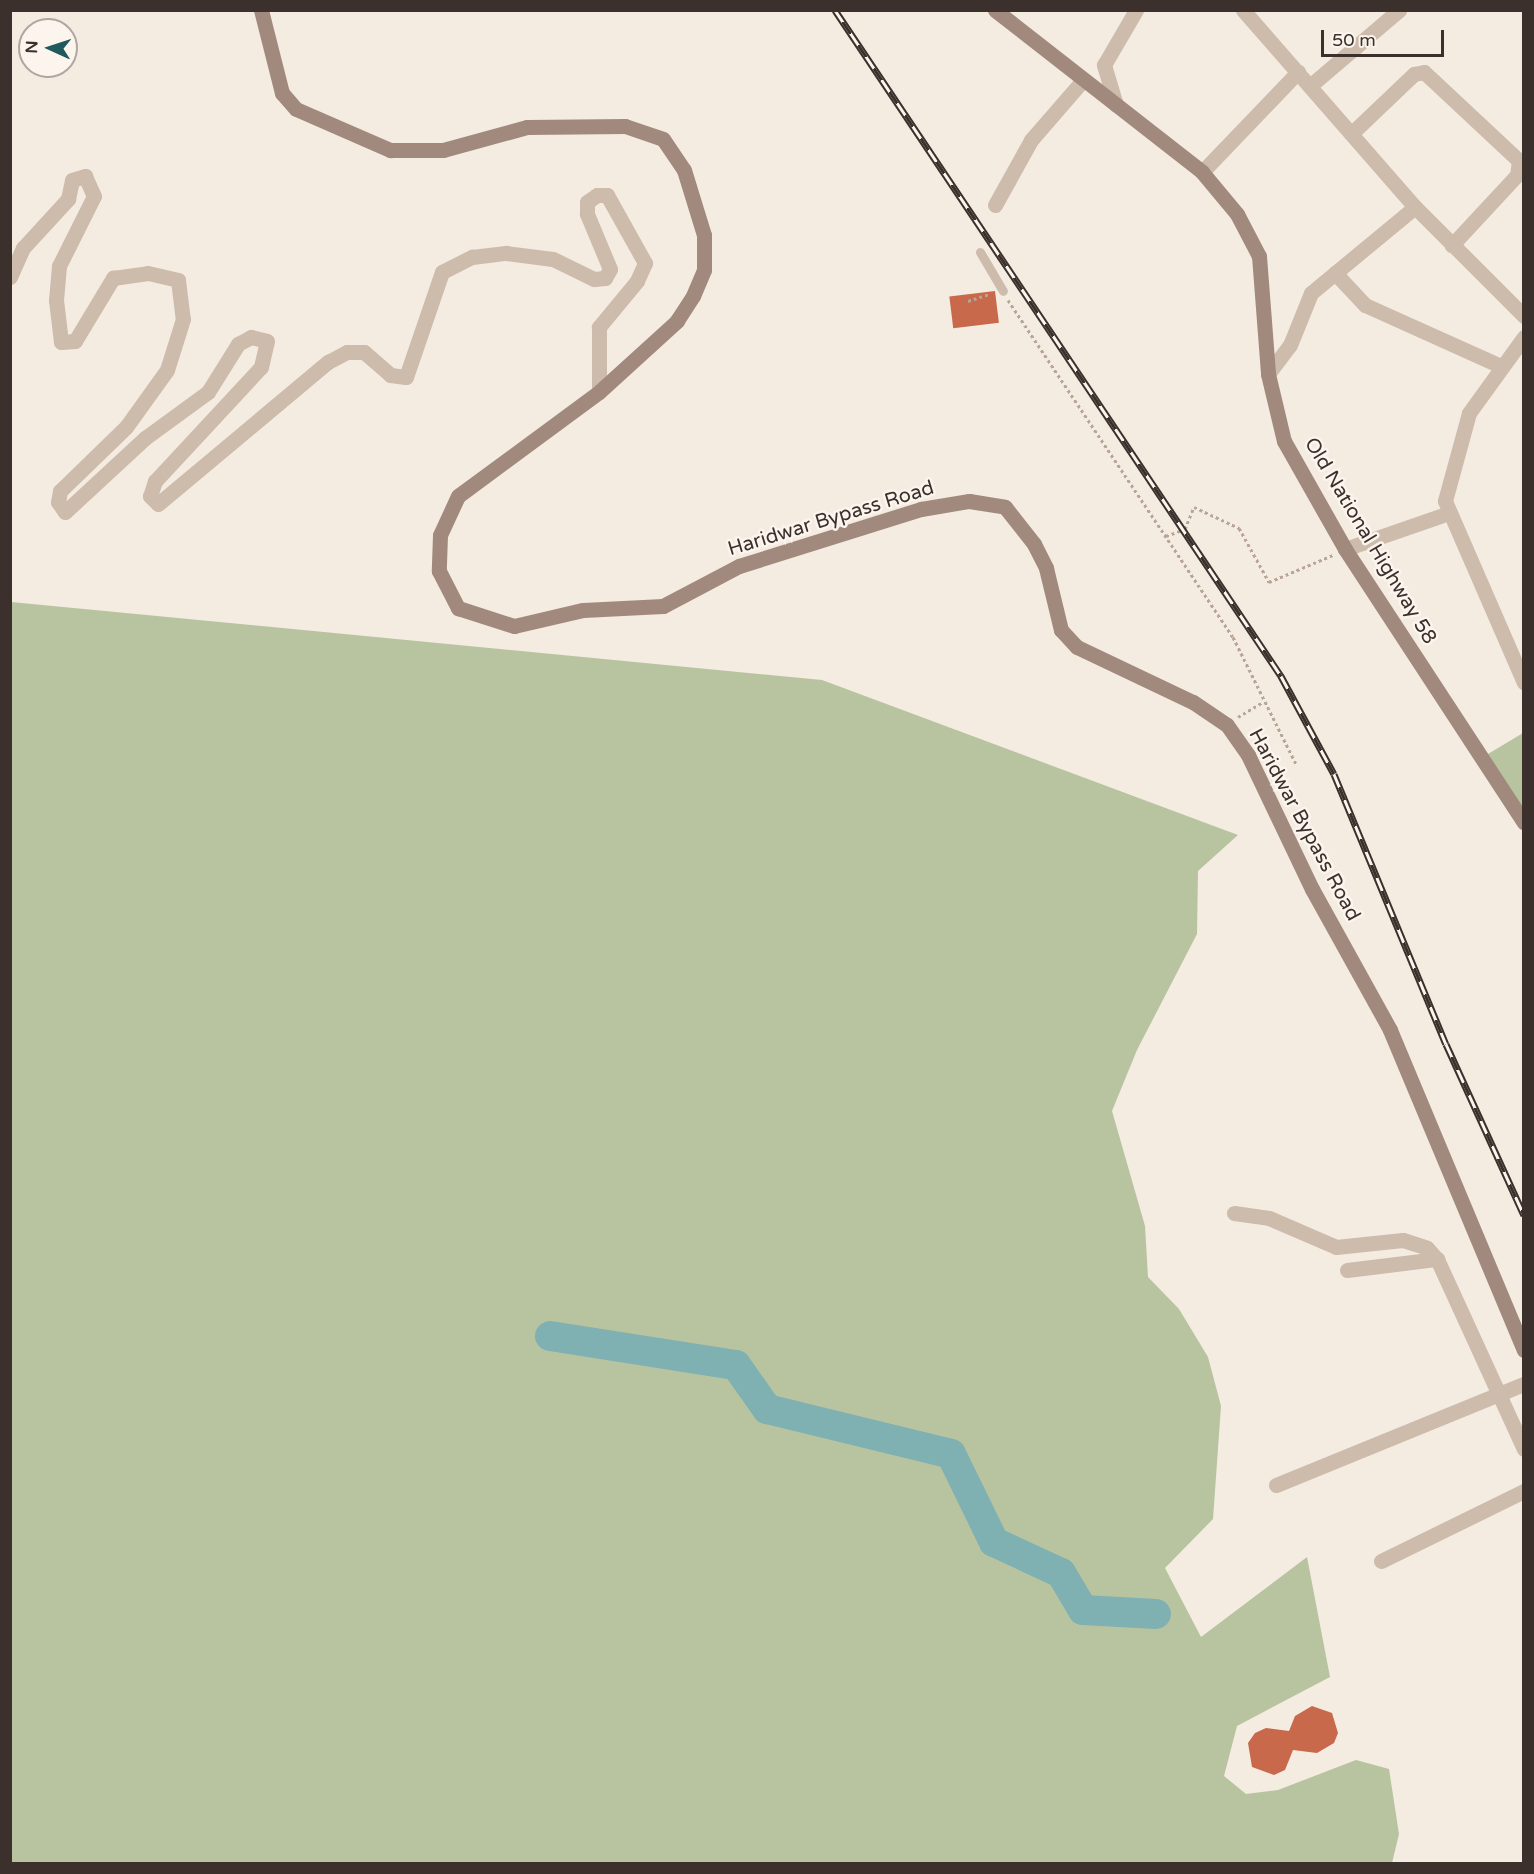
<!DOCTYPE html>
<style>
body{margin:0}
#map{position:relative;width:1534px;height:1874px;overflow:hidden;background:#f4ebe1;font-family:"Varela Round",sans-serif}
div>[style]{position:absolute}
.green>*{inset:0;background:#b8c4a0}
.river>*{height:30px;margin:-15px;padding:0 15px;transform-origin:15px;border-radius:15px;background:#7fb0b2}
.building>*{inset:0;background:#c8694b;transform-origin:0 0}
.path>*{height:3px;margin-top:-1.5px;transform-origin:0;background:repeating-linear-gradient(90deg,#b9a596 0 3px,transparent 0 6px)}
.lane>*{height:9px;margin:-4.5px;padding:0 4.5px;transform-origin:4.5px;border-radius:4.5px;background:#cdbbac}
.street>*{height:15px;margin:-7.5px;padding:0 7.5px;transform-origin:7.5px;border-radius:7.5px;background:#cdbbac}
.secondary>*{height:15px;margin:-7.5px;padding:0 7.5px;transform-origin:7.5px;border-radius:7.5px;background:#a18a7d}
.rail>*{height:7px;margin-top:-3.5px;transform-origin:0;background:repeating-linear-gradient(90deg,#fbf5ee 0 14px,#3b302b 0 28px);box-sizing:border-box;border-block:2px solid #3b302b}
span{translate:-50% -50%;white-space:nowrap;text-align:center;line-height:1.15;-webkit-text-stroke:5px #fbf5ee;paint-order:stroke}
.street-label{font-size:20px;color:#3b302b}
.frame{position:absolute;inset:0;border:12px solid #3b302b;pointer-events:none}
.north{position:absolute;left:18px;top:18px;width:60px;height:60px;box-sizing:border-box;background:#fbf5ee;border:2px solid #aea6a0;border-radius:50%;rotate:273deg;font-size:16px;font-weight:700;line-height:24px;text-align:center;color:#3b302b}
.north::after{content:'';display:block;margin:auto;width:21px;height:27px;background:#1f5a5e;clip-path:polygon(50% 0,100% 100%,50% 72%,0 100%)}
.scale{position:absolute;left:1321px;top:30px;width:123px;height:27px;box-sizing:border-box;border:3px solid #3b302b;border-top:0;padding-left:8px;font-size:18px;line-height:21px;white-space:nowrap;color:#3b302b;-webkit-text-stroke:4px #fbf5ee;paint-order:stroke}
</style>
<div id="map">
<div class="green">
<i style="clip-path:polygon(11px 602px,822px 680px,1238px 835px,1198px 871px,1197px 934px,1137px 1050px,1112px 1111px,1145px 1226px,1148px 1277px,1179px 1309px,1208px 1357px,1221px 1406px,1213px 1519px,1165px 1568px,1201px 1637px,1307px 1557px,1330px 1677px,1237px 1726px,1224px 1776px,1246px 1794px,1278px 1790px,1356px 1760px,1389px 1769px,1399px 1834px,1392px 1863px,11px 1863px)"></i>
<i style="clip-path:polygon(1523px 733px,1523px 825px,1478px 760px)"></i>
</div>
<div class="river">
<i style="left:550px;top:1336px;width:188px;rotate:8.9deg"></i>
<i style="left:736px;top:1365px;width:54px;rotate:54.8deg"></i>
<i style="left:767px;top:1409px;width:189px;rotate:13.7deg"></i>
<i style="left:951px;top:1454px;width:98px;rotate:64deg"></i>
<i style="left:994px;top:1542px;width:74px;rotate:24.8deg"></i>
<i style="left:1061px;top:1573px;width:43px;rotate:59.3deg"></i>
<i style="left:1083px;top:1610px;width:73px;rotate:3.1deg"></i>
</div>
<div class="building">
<i style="left:995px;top:291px;width:32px;height:46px;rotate:83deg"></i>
<i style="clip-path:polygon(1312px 1706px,1332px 1713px,1338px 1733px,1334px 1743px,1317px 1753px,1293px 1750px,1285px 1770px,1274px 1775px,1252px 1767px,1248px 1743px,1255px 1733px,1266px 1728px,1289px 1731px,1295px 1716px)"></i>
</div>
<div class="path">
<i style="left:1008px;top:300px;width:405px;rotate:56.3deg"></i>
<i style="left:1233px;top:637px;width:142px;rotate:63.6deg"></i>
<i style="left:968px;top:301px;width:23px;rotate:-18deg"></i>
<i style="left:1166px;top:536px;width:20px;rotate:-20deg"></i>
<i style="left:1185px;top:529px;width:24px;rotate:-68deg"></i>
<i style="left:1194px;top:507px;width:50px;rotate:25deg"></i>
<i style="left:1239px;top:528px;width:62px;rotate:60.9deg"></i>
<i style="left:1269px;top:582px;width:69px;rotate:-22.9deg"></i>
<i style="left:1238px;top:717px;width:29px;rotate:-31deg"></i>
</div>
<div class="lane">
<i style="left:980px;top:252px;width:45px;rotate:59.5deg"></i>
</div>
<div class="street">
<i style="left:1243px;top:10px;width:262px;rotate:48.9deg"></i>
<i style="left:1415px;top:207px;width:154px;rotate:45deg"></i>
<i style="left:1311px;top:85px;width:116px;rotate:-40.4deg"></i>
<i style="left:1116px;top:105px;width:42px;rotate:-106.7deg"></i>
<i style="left:1104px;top:65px;width:64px;rotate:-59.8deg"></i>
<i style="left:1352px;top:133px;width:86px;rotate:-43.6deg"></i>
<i style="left:1414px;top:74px;width:10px;rotate:-11deg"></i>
<i style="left:1424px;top:72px;width:130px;rotate:43.1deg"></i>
<i style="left:1519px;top:161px;width:14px;rotate:98deg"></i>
<i style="left:1517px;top:175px;width:96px;rotate:132.9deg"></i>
<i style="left:1202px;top:172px;width:139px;rotate:-46.2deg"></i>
<i style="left:995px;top:205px;width:74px;rotate:-61deg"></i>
<i style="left:1031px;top:140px;width:79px;rotate:-49.1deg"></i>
<i style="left:1335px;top:273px;width:44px;rotate:46.8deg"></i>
<i style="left:1365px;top:305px;width:149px;rotate:24.2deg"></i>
<i style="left:10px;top:277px;width:32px;rotate:-66deg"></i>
<i style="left:23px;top:248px;width:67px;rotate:-47.4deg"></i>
<i style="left:68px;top:199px;width:19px;rotate:-78deg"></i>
<i style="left:72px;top:180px;width:14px;rotate:-17deg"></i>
<i style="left:85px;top:176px;width:22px;rotate:66deg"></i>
<i style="left:94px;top:196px;width:78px;rotate:116.6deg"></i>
<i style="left:59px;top:266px;width:34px;rotate:95deg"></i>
<i style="left:56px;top:300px;width:42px;rotate:83.2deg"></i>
<i style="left:61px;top:342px;width:14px;rotate:-4deg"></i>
<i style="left:75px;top:341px;width:74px;rotate:-58.9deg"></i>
<i style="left:113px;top:278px;width:35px;rotate:-8deg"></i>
<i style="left:148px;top:273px;width:31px;rotate:13deg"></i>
<i style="left:178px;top:280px;width:39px;rotate:83deg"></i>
<i style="left:183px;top:319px;width:53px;rotate:107.4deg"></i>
<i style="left:167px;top:370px;width:70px;rotate:125.7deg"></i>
<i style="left:126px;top:427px;width:92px;rotate:135.9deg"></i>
<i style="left:60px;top:491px;width:11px;rotate:100deg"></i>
<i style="left:58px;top:502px;width:12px;rotate:55deg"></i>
<i style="left:65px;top:512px;width:109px;rotate:-42.8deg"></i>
<i style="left:145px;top:438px;width:78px;rotate:-36.1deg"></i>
<i style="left:208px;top:392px;width:57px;rotate:-58deg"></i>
<i style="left:238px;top:344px;width:15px;rotate:-28deg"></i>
<i style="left:251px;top:337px;width:16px;rotate:14deg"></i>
<i style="left:267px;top:341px;width:27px;rotate:103deg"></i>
<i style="left:261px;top:367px;width:156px;rotate:132.9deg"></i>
<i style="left:155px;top:481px;width:16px;rotate:108deg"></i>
<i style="left:150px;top:496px;width:11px;rotate:45deg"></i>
<i style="left:158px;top:504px;width:222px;rotate:-39.9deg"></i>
<i style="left:328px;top:362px;width:21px;rotate:-28deg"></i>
<i style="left:347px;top:352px;width:17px"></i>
<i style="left:364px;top:352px;width:35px;rotate:41deg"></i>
<i style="left:390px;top:375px;width:16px;rotate:7deg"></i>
<i style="left:406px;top:377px;width:111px;rotate:-71.1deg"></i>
<i style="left:442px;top:272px;width:34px;rotate:-27deg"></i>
<i style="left:472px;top:257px;width:34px;rotate:-7deg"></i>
<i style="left:506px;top:253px;width:47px;rotate:7.3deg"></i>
<i style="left:553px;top:259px;width:46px;rotate:26deg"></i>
<i style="left:594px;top:279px;width:11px;rotate:-5deg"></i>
<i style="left:605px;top:278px;width:10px;rotate:-61deg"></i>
<i style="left:610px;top:269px;width:60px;rotate:-112.7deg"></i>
<i style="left:587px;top:214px;width:12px;rotate:-90deg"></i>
<i style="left:587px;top:202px;width:12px;rotate:-35deg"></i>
<i style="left:597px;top:195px;width:10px"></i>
<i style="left:607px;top:195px;width:78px;rotate:60.8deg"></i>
<i style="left:645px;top:263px;width:20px;rotate:114deg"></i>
<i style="left:637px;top:281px;width:60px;rotate:129.6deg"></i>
<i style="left:599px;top:327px;width:65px;rotate:90deg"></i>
<i style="left:1524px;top:337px;width:94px;rotate:125.9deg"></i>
<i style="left:1469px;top:413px;width:91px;rotate:105.3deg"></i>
<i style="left:1445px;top:501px;width:198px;rotate:66.5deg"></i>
<i style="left:1268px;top:374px;width:36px;rotate:-53deg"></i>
<i style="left:1290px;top:345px;width:56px;rotate:-68deg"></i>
<i style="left:1311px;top:293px;width:135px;rotate:-39.6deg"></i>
<i style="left:1345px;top:549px;width:107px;rotate:-19.1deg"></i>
<i style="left:1234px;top:1213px;width:35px;rotate:8deg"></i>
<i style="left:1269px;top:1218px;width:73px;rotate:23.4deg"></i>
<i style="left:1336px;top:1247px;width:67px;rotate:-6deg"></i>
<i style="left:1403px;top:1240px;width:25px;rotate:18deg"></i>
<i style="left:1427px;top:1248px;width:12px;rotate:48deg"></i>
<i style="left:1347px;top:1270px;width:91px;rotate:-7deg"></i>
<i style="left:1437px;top:1259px;width:209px;rotate:65.4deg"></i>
<i style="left:1276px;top:1485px;width:268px;rotate:-22.2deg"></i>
<i style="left:1381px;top:1561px;width:159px;rotate:-26.1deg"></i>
</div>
<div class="secondary">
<i style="left:261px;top:10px;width:86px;rotate:75.8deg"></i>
<i style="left:282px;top:93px;width:21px;rotate:49deg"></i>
<i style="left:296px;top:109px;width:103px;rotate:23.6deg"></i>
<i style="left:390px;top:150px;width:53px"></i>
<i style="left:443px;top:150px;width:87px;rotate:-15.3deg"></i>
<i style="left:527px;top:127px;width:98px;rotate:-0.6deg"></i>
<i style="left:625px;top:126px;width:40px;rotate:18.9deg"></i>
<i style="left:663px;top:139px;width:37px;rotate:56deg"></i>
<i style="left:684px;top:170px;width:68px;rotate:72.9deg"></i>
<i style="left:704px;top:235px;width:35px;rotate:90deg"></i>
<i style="left:704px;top:270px;width:28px;rotate:113deg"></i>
<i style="left:693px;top:296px;width:30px;rotate:123deg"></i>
<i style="left:677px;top:321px;width:105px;rotate:137.7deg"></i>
<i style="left:599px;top:392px;width:175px;rotate:143.6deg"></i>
<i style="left:458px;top:496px;width:43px;rotate:114.8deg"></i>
<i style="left:440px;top:535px;width:36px;rotate:92deg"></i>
<i style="left:439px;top:571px;width:42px;rotate:62.8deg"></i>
<i style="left:458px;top:608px;width:59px;rotate:17.8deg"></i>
<i style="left:514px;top:626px;width:71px;rotate:-13.1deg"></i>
<i style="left:583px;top:610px;width:80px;rotate:-2.9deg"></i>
<i style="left:663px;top:606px;width:86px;rotate:-27.8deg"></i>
<i style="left:739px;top:566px;width:191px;rotate:-17.4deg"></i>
<i style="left:921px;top:509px;width:49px;rotate:-9.5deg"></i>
<i style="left:969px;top:501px;width:36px;rotate:9deg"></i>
<i style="left:1005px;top:507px;width:47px;rotate:51.9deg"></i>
<i style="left:1034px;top:544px;width:27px;rotate:63deg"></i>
<i style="left:1046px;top:568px;width:64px;rotate:76.4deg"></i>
<i style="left:1061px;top:630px;width:23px;rotate:47deg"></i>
<i style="left:1077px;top:647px;width:128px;rotate:25.4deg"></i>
<i style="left:1193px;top:702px;width:41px;rotate:34.1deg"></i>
<i style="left:1227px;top:725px;width:37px;rotate:55deg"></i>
<i style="left:1248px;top:755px;width:148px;rotate:64.5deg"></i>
<i style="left:1312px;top:889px;width:161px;rotate:61deg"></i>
<i style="left:1390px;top:1030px;width:347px;rotate:67.3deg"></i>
<i style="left:995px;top:10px;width:263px;rotate:38deg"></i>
<i style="left:1202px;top:172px;width:55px;rotate:50.2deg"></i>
<i style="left:1237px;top:214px;width:47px;rotate:62.4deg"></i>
<i style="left:1259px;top:256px;width:118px;rotate:85.6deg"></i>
<i style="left:1268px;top:374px;width:69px;rotate:76.6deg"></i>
<i style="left:1284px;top:441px;width:124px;rotate:60.5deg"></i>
<i style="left:1345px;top:549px;width:327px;rotate:56.8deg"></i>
</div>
<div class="rail">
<i style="left:835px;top:10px;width:802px;rotate:56.19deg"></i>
<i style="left:1281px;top:676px;width:111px;rotate:61.6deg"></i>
<i style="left:1334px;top:774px;width:292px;rotate:67.5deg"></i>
<i style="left:1446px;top:1044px;width:188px;rotate:65.5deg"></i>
</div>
<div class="street-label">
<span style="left:831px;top:519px;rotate:-17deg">Haridwar Bypass Road</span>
<span style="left:1370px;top:541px;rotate:59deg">Old National Highway 58</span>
<span style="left:1304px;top:825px;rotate:62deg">Haridwar Bypass Road</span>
</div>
<div class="frame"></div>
<div class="north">N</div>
<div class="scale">50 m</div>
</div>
